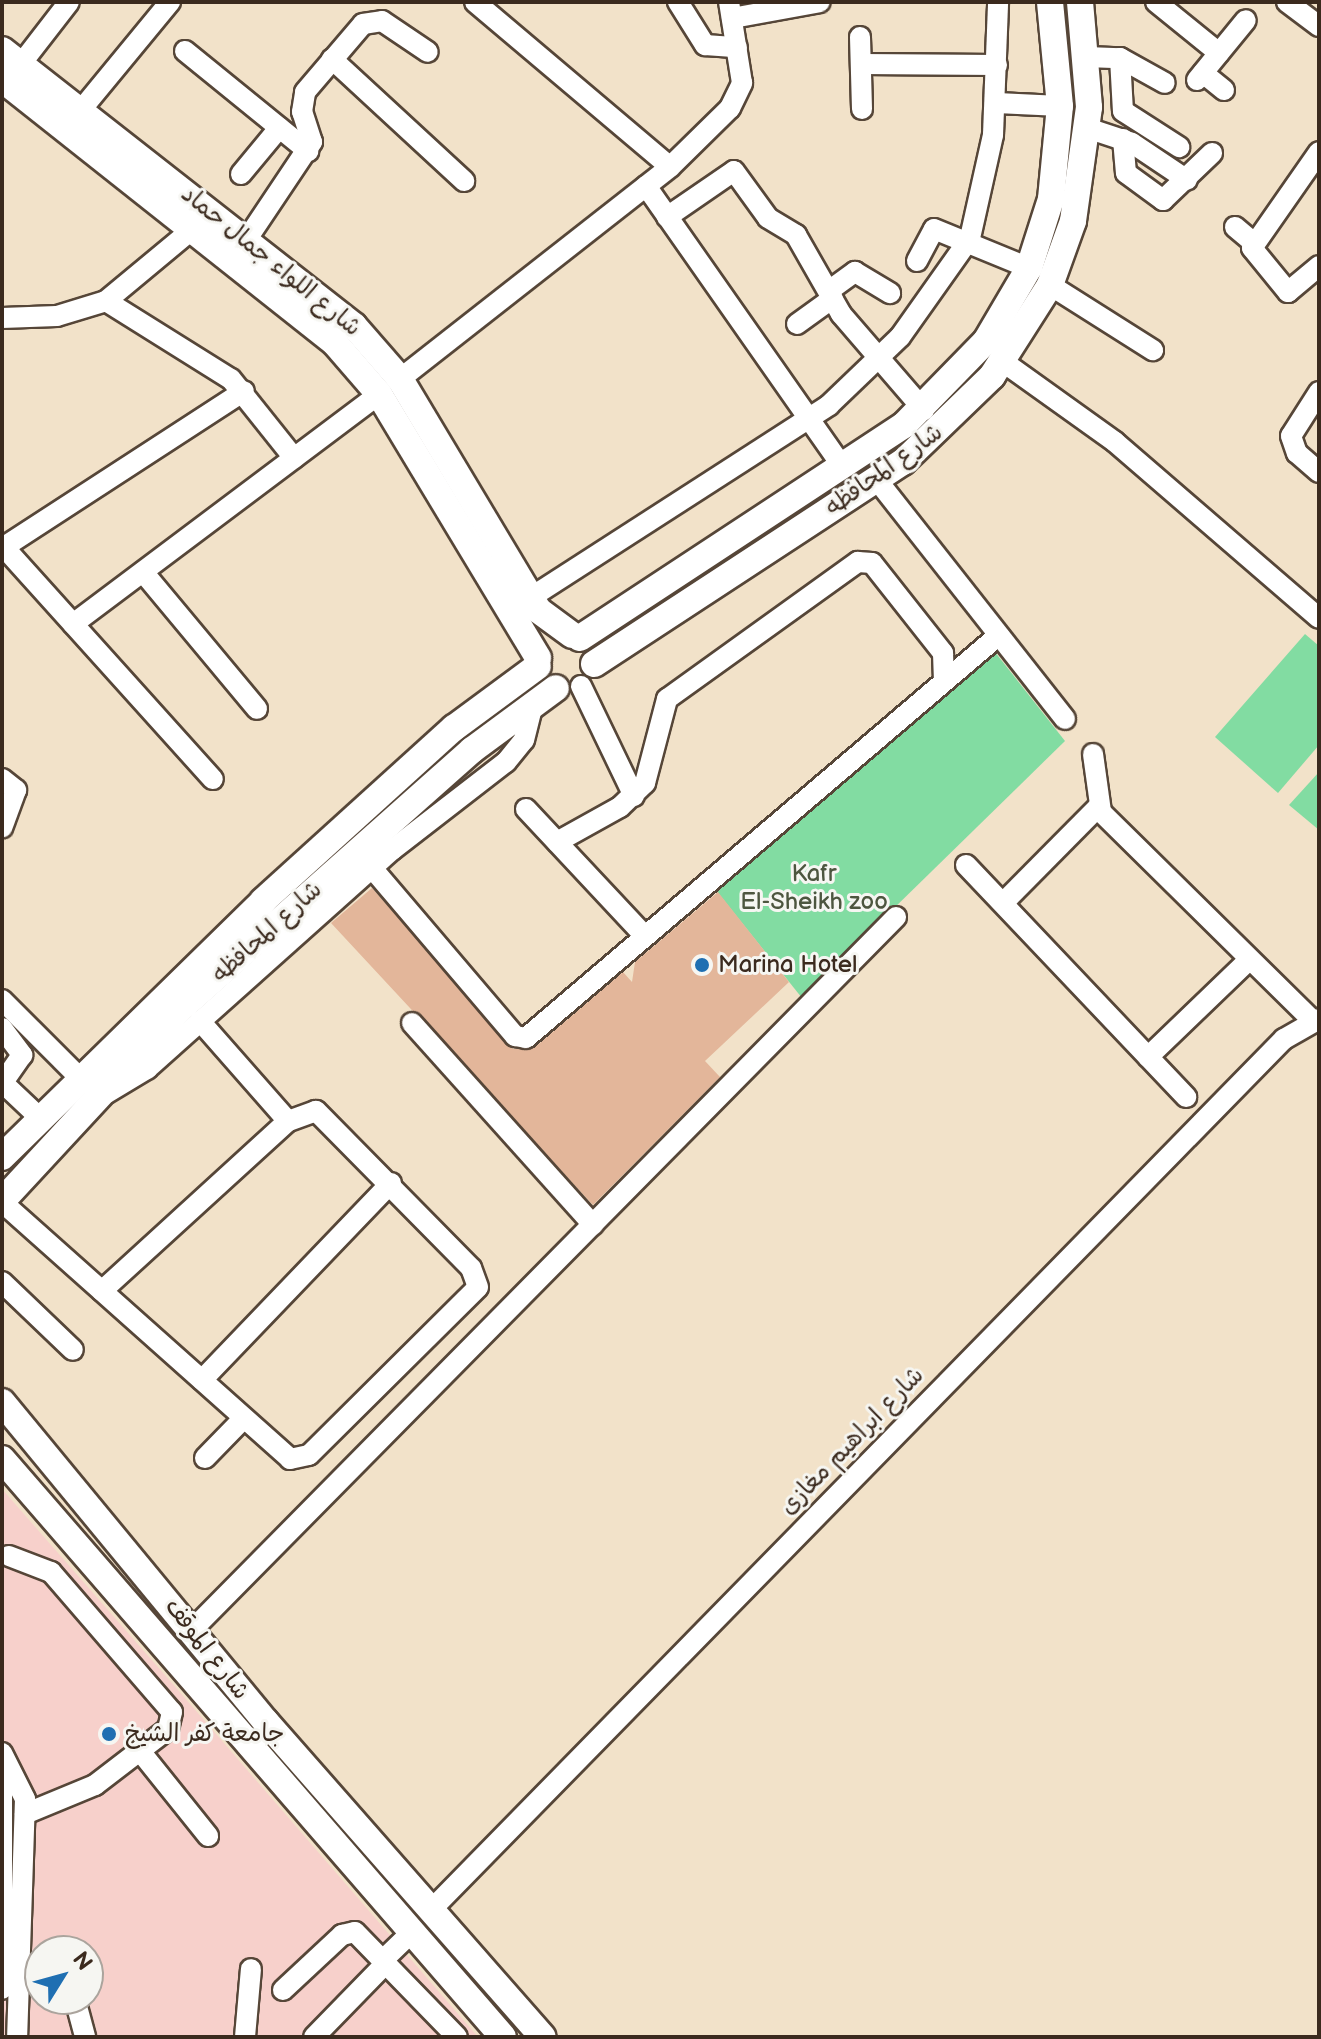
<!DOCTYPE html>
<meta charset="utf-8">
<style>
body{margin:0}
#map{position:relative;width:1321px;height:2039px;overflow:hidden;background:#f2e2c9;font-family:"Balsamiq Sans","Playpen Sans Arabic",sans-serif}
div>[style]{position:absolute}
.built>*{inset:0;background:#f7d0cb}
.green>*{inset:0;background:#82dca2}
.building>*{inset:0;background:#e3b69a}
.roads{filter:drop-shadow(2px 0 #564638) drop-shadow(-2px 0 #564638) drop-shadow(0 2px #564638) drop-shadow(0 -2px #564638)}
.minor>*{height:20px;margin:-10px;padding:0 10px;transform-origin:10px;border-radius:10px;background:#fff}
.major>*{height:26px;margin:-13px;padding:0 13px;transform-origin:13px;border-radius:13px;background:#fff}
.dots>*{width:22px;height:22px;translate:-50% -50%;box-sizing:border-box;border:4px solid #f6f6f2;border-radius:50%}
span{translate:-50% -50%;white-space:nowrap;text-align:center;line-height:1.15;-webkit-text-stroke:6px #f6f6f2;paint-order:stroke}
.street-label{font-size:24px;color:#3b2a1e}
.park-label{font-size:24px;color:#4d563f}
.poi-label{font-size:24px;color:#3b2a1e}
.left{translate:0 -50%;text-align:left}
.frame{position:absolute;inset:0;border:4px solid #3b2a1e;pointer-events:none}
.north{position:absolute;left:24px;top:1935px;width:80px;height:80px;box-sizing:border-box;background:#f6f6f2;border:2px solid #aba49d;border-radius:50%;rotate:53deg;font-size:22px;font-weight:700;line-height:32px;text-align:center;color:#3b2a1e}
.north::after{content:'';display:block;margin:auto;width:28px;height:36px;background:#1f6fb2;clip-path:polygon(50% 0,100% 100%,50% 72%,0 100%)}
</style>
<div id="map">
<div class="built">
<i style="clip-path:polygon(evenodd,2px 1489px,178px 1690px,478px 2037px,2px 2037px,2px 1489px,40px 1951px,88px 1951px,88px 1999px,40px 1999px,40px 1951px)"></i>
</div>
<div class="green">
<i style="clip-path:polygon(1305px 634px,1319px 646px,1319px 745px,1278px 793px,1215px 737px)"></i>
<i style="clip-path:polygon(991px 647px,1065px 741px,802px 998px,710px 883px)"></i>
<i style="clip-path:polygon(1319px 772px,1319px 830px,1289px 805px)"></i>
</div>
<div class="building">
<i style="clip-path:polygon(372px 888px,513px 1049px,534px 1048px,623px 972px,632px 982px,635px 962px,718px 892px,789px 982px,705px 1061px,720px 1077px,593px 1205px,331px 923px)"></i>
</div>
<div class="roads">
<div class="minor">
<i style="left:475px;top:2px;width:255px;rotate:40.2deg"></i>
<i style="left:678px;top:2px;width:51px;rotate:57.9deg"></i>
<i style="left:705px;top:45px;width:32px;rotate:4deg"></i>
<i style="left:1156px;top:2px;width:81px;rotate:39deg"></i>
<i style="left:1287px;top:2px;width:40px;rotate:37deg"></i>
<i style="left:732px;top:18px;width:89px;rotate:-10.3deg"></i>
<i style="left:860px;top:37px;width:72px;rotate:88.4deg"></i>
<i style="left:185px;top:51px;width:159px;rotate:39.1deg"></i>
<i style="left:1086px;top:57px;width:34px;rotate:2deg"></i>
<i style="left:1120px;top:58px;width:51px;rotate:29.1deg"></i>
<i style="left:1120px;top:58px;width:53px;rotate:86.8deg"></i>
<i style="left:1123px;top:111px;width:67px;rotate:32.7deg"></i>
<i style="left:332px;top:59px;width:180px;rotate:42.7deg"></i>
<i style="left:21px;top:64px;width:78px;rotate:-52.3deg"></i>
<i style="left:861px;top:64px;width:136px;rotate:0.4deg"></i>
<i style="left:1203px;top:73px;width:27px;rotate:39deg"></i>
<i style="left:1197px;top:80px;width:77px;rotate:-50.8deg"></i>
<i style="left:997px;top:103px;width:63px;rotate:2.7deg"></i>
<i style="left:81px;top:110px;width:140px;rotate:-50.5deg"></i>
<i style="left:1087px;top:128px;width:47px;rotate:18.4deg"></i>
<i style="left:1132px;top:143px;width:66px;rotate:33.9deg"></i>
<i style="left:1123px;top:139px;width:34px;rotate:85deg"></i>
<i style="left:1126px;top:173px;width:46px;rotate:36.1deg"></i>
<i style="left:1163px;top:200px;width:68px;rotate:-43.8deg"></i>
<i style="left:1319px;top:152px;width:117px;rotate:124.9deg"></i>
<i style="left:1252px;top:248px;width:57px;rotate:50.7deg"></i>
<i style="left:1288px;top:292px;width:40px;rotate:-40deg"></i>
<i style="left:241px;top:174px;width:60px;rotate:-50.4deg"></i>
<i style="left:646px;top:186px;width:343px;rotate:55deg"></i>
<i style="left:667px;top:217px;width:81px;rotate:-34.5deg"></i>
<i style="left:734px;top:171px;width:58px;rotate:54.1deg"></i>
<i style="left:768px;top:218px;width:33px;rotate:31deg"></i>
<i style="left:796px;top:235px;width:91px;rotate:60.3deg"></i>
<i style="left:841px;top:314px;width:127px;rotate:49.2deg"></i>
<i style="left:1235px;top:227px;width:25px;rotate:40deg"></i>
<i style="left:247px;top:239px;width:117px;rotate:-56.2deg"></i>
<i style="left:312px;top:142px;width:32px;rotate:-108deg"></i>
<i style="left:302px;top:112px;width:20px;rotate:-81deg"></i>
<i style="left:305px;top:92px;width:89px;rotate:-49.5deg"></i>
<i style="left:363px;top:24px;width:19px;rotate:-9deg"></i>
<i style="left:382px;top:21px;width:55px;rotate:34deg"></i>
<i style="left:917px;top:261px;width:36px;rotate:-62deg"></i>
<i style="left:934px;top:229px;width:103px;rotate:22.3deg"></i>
<i style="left:1050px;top:285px;width:122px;rotate:32.3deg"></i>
<i style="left:830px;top:290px;width:31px;rotate:-36deg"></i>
<i style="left:855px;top:272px;width:41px;rotate:31deg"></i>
<i style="left:106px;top:301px;width:147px;rotate:32deg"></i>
<i style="left:231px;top:379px;width:101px;rotate:51.4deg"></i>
<i style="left:2px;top:318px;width:55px;rotate:-2.1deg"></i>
<i style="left:57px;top:316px;width:51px;rotate:-17deg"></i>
<i style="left:106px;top:301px;width:114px;rotate:-39.7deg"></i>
<i style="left:797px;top:324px;width:44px;rotate:-35.8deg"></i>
<i style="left:1002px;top:361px;width:139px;rotate:35.6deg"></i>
<i style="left:1115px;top:442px;width:269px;rotate:40.8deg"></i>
<i style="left:400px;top:379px;width:343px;rotate:-38.1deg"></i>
<i style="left:670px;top:167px;width:84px;rotate:-44.5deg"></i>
<i style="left:730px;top:108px;width:28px;rotate:-64deg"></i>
<i style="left:742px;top:83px;width:82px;rotate:-99.1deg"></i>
<i style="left:1319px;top:392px;width:52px;rotate:122.5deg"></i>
<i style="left:1291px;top:436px;width:18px;rotate:71deg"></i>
<i style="left:1297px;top:453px;width:29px;rotate:41deg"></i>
<i style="left:877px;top:480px;width:304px;rotate:51.8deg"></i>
<i style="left:2px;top:545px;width:315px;rotate:48deg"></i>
<i style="left:4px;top:547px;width:286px;rotate:-33deg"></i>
<i style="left:143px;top:572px;width:178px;rotate:50.2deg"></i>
<i style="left:530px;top:598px;width:356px;rotate:-32.8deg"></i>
<i style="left:829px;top:405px;width:98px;rotate:-43.8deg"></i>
<i style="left:900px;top:337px;width:121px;rotate:-54.7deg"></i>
<i style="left:970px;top:238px;width:106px;rotate:-77.4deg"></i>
<i style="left:993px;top:135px;width:133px;rotate:-87.8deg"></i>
<i style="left:73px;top:624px;width:383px;rotate:-36.9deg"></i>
<i style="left:581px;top:686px;width:122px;rotate:64.3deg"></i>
<i style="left:1093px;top:754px;width:59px;rotate:82.1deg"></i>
<i style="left:1101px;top:812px;width:298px;rotate:44.6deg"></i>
<i style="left:2px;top:779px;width:18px;rotate:38deg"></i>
<i style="left:16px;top:790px;width:40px;rotate:110.2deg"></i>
<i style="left:526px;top:809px;width:171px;rotate:46.9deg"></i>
<i style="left:557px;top:842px;width:72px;rotate:-29.1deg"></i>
<i style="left:620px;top:807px;width:35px;rotate:-44deg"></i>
<i style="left:645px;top:783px;width:87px;rotate:-75.3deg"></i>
<i style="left:667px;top:699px;width:235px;rotate:-35.7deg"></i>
<i style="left:858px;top:562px;width:14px;rotate:4deg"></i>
<i style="left:872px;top:563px;width:115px;rotate:51.7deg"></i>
<i style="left:943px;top:653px;width:28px;rotate:88deg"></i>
<i style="left:966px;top:865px;width:320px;rotate:46.5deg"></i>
<i style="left:372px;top:868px;width:221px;rotate:49.6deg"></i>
<i style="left:515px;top:1036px;width:11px;rotate:10deg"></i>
<i style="left:526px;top:1038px;width:621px;rotate:-40.43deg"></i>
<i style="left:1003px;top:903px;width:135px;rotate:-45.3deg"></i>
<i style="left:2px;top:1000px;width:109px;rotate:45deg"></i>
<i style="left:200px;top:1021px;width:133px;rotate:48.7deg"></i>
<i style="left:412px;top:1023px;width:271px;rotate:48.1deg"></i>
<i style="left:2px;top:1028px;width:34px;rotate:53deg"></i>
<i style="left:22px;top:1055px;width:35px;rotate:125deg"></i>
<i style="left:1148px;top:1057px;width:141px;rotate:-43.9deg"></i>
<i style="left:3px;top:1083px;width:51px;rotate:43.4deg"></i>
<i style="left:107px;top:1093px;width:47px;rotate:-31deg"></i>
<i style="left:147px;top:1069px;width:329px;rotate:-41.8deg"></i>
<i style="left:392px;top:850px;width:144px;rotate:-37.7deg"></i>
<i style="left:506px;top:762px;width:28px;rotate:-51deg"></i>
<i style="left:524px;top:740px;width:38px;rotate:-76deg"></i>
<i style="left:2px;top:1202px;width:386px;rotate:41.7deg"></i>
<i style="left:290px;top:1459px;width:19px;rotate:-12deg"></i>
<i style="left:309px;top:1455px;width:238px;rotate:-44.8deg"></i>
<i style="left:478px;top:1287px;width:20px;rotate:-110deg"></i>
<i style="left:471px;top:1268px;width:221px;rotate:-134.6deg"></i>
<i style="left:316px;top:1111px;width:30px;rotate:160deg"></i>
<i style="left:288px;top:1121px;width:252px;rotate:137.6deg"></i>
<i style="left:2px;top:1282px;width:98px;rotate:43.8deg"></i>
<i style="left:202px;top:1380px;width:273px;rotate:-46.2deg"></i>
<i style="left:205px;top:1458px;width:54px;rotate:-45.7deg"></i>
<i style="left:9px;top:1556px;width:45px;rotate:20.9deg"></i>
<i style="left:51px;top:1572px;width:185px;rotate:49.2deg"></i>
<i style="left:172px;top:1712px;width:17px;rotate:103deg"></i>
<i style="left:168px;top:1729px;width:92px;rotate:142.5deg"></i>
<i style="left:95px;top:1785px;width:76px;rotate:157.5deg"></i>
<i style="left:192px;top:1630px;width:1002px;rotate:-45.36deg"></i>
<i style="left:140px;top:1751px;width:109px;rotate:51.3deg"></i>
<i style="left:2px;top:1753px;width:51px;rotate:63.4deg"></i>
<i style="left:25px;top:1799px;width:238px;rotate:91.9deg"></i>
<i style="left:2px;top:1788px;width:201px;rotate:90deg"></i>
<i style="left:431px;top:1910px;width:1219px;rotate:-45.6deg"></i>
<i style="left:1284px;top:1039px;width:40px;rotate:-29.7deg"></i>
<i style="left:383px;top:1960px;width:40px;rotate:-44deg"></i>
<i style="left:283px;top:1990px;width:81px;rotate:-43deg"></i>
<i style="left:342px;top:1935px;width:13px;rotate:-13deg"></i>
<i style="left:355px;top:1932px;width:146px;rotate:45.8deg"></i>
<i style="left:75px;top:1999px;width:39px;rotate:75deg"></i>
<i style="left:245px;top:2037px;width:68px;rotate:-85deg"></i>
<i style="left:314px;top:2037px;width:103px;rotate:-45.8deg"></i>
</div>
<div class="major">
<i style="left:2px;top:50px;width:447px;rotate:38.1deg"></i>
<i style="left:354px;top:326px;width:70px;rotate:49deg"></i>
<i style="left:400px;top:379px;width:269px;rotate:59.1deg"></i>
<i style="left:538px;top:610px;width:42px;rotate:36.3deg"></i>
<i style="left:2px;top:79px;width:425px;rotate:38.4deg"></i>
<i style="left:335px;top:343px;width:67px;rotate:49.2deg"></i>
<i style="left:379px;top:394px;width:308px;rotate:58.9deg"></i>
<i style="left:580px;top:638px;width:388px;rotate:-33.3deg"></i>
<i style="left:904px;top:425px;width:117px;rotate:-45.7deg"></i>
<i style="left:986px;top:341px;width:85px;rotate:-59.5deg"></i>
<i style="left:1029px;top:268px;width:72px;rotate:-72.3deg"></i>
<i style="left:1051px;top:199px;width:93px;rotate:-84.5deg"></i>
<i style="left:1060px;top:106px;width:104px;rotate:-95.5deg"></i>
<i style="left:594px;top:664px;width:369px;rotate:-33.2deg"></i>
<i style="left:903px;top:462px;width:124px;rotate:-44deg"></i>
<i style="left:992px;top:376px;width:108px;rotate:-57.5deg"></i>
<i style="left:1050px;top:285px;width:68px;rotate:-70.2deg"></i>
<i style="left:1073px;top:221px;width:115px;rotate:-82deg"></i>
<i style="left:1089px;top:107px;width:105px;rotate:-94.9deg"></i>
<i style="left:2px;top:1157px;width:366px;rotate:-44.4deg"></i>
<i style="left:263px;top:901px;width:258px;rotate:-42.2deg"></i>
<i style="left:454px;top:728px;width:104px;rotate:-36.4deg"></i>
<i style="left:2px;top:1201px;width:259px;rotate:-47.2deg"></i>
<i style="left:178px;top:1011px;width:393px;rotate:-41.6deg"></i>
<i style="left:472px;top:750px;width:104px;rotate:-36.4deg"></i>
<i style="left:2px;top:1402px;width:415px;rotate:50.5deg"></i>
<i style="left:266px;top:1722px;width:419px;rotate:48.7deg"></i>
<i style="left:2px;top:1459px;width:765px;rotate:49.08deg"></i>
</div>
</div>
<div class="dots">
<i style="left:702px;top:965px;background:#1f6fb2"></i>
<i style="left:109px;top:1734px;background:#1f6fb2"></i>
</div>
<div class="street-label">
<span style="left:271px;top:261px;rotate:39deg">شارع اللواء جمال حماد</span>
<span style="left:884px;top:470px;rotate:-36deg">شارع المحافظه</span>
<span style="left:267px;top:932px;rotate:-42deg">شارع المحافظه</span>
<span style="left:852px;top:1441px;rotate:-46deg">شارع ابراهيم مغازى</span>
<span style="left:207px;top:1649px;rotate:52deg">شارع الموقف</span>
</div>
<div class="park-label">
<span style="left:814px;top:888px">Kafr<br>El-Sheikh zoo</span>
</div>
<div class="poi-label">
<span class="left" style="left:718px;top:965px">Marina Hotel</span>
<span class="left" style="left:125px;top:1734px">جامعة كفر الشيخ</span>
</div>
<div class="frame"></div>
<div class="north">N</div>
</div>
